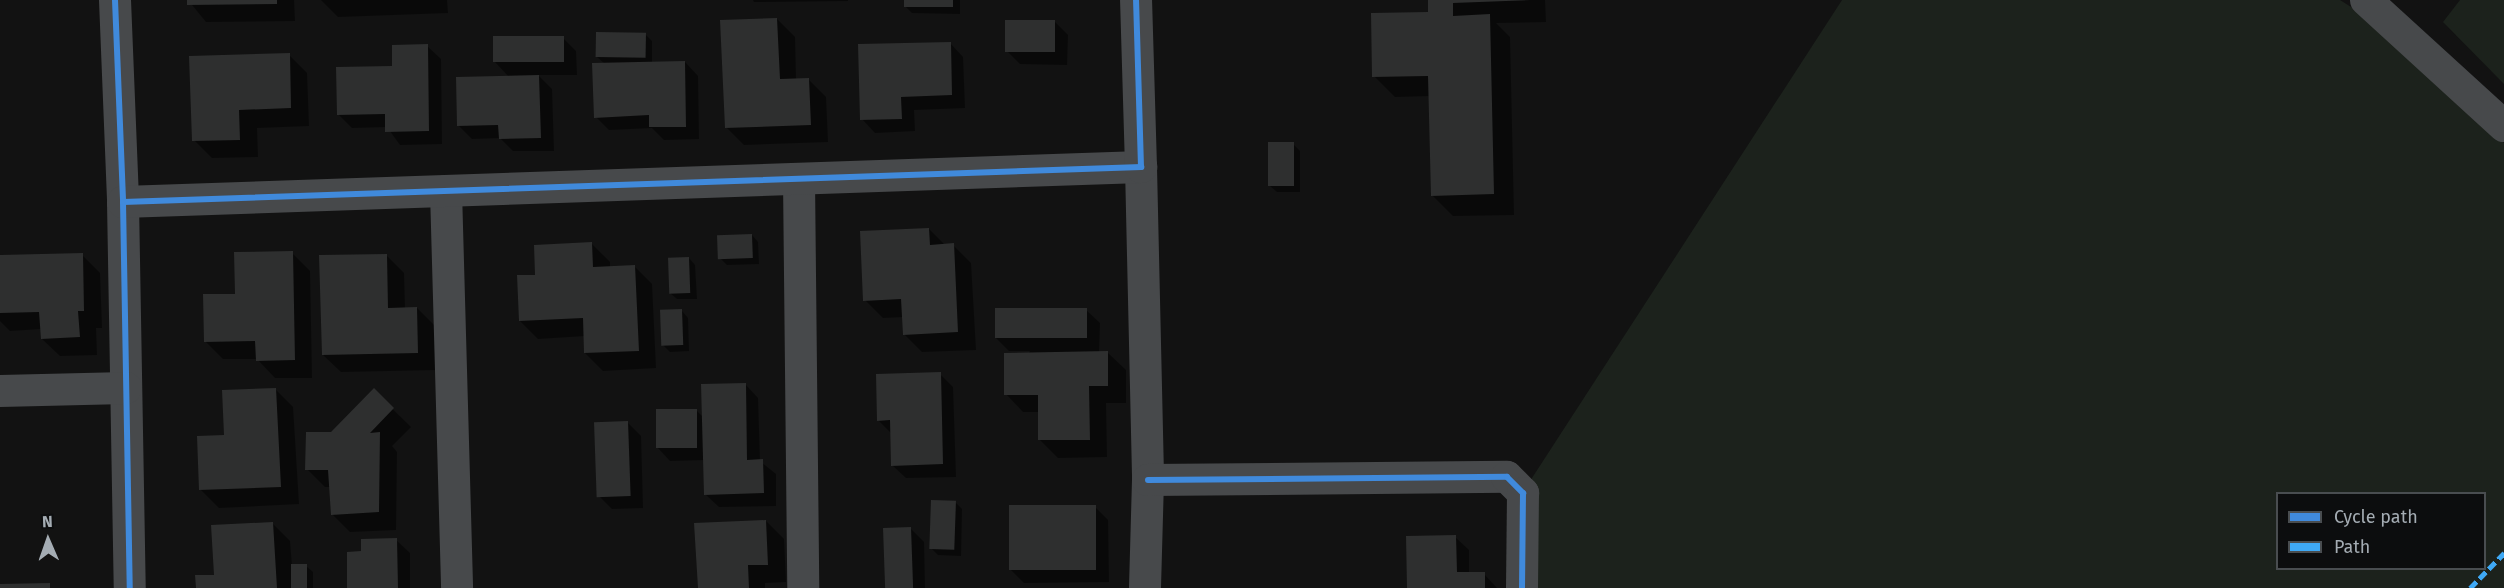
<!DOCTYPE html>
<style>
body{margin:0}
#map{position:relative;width:2504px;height:588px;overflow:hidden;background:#121212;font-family:"Fira Sans",sans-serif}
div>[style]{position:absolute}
.green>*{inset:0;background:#1c221c}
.shadow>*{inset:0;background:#0007}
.building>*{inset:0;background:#2e2f2f;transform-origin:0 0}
.street>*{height:32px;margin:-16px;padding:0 16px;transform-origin:16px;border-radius:16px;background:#47494b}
.quiet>*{height:4.5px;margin-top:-2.25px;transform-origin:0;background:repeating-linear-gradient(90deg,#3fa9f5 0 9px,transparent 0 13.5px)}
.cycleway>*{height:6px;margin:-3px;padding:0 3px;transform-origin:3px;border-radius:3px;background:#408adc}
span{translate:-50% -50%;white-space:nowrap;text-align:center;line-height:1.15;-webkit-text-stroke:6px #0c0d0e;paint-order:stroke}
.legend{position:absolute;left:2276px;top:492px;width:210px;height:78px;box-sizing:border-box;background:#0c0d0e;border:2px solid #494d50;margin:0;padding:8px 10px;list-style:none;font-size:18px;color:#a4acb3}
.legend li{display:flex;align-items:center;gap:12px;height:30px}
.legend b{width:30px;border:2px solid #494d50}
.north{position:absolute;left:18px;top:510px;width:60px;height:60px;-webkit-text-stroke:4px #0c0d0e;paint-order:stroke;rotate:358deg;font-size:16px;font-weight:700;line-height:24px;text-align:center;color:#a4acb3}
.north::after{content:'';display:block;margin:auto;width:21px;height:27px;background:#a4acb3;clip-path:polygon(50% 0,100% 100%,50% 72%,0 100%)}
</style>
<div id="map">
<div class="green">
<i style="clip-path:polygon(evenodd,1842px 0,2340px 0,2359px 12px,2504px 143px,2504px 588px,1532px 588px,1532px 478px,1842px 0,2278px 494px,2484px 494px,2484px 568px,2278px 568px,2278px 494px)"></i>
<i style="clip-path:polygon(2460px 0,2504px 0,2504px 84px,2443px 22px)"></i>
</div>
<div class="shadow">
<i style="clip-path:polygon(188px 0,294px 0,295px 21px,206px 22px)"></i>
<i style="clip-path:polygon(321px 0,447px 0,448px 13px,338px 17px)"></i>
<i style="clip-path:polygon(753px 0,848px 0,848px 1px,754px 2px)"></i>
<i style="clip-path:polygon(906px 0,960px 0,960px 14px,912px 13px,906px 7px)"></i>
<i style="clip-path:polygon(1429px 0,1545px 0,1546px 22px,1496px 23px,1510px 37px,1514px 215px,1453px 216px,1432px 195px,1430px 96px,1395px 97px,1374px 76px,1429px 13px)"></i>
<i style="clip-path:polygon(777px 19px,795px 37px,796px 79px,808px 79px,826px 97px,828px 142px,744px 145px,726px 127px)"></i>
<i style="clip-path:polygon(1055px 22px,1068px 35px,1067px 65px,1020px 64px,1007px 51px)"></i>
<i style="clip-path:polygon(645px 34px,652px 41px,652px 63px,685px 62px,698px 76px,699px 139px,664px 140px,652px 128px,609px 130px,596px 117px,605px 64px,597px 57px)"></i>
<i style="clip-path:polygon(563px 38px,576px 51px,577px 75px,538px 75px,552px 89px,554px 151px,513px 151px,500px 138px,472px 139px,458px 125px,509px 77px,495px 62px)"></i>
<i style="clip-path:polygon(950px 43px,963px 57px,965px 108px,914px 110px,915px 131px,875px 133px,862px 119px)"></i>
<i style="clip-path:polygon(427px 46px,441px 59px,442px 144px,400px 145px,387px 127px,352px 128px,338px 114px,394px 68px)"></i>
<i style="clip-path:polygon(289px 55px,307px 73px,309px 126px,257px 128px,258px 157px,212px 158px,194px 140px)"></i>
<i style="clip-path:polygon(1293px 144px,1300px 151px,1300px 192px,1277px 192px,1270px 186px)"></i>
<i style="clip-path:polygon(929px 229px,945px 245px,953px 245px,971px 263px,976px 350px,922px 352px,904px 334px,904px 317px,883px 318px,865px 300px)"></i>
<i style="clip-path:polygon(752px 235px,758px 242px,759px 264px,727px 265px,720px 258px)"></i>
<i style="clip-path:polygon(592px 244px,610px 262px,610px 268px,634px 266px,652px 284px,656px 368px,603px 371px,585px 353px,585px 336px,538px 339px,520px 321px)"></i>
<i style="clip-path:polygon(292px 253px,310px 271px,312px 378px,275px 378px,257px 359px,223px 359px,205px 341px,236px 295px)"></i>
<i style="clip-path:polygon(82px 255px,100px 273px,102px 328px,96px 328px,97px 355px,60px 356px,42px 339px,41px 329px,10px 331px,0 321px,0 257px)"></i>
<i style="clip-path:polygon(386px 255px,404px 273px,405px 309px,417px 308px,435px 326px,436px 370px,341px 372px,323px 355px)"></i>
<i style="clip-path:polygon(689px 258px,695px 265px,697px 299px,677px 299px,670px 293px)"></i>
<i style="clip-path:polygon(1086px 310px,1100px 323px,1099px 353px,1108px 353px,1126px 370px,1126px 403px,1106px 403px,1107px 457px,1058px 458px,1040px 440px,1039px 412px,1023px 412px,1006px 394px,1030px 351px,1009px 351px,996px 338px)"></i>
<i style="clip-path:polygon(682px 311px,688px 318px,689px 351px,670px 352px,663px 345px)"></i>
<i style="clip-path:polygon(940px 374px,953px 387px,956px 477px,906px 478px,892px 465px,892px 434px,878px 420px)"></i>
<i style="clip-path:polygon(745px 384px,758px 398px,760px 461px,776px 474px,776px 506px,719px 507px,705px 494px,705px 460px,670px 461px,657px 447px,697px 411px,703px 417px)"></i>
<i style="clip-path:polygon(275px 389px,293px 407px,299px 504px,219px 508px,201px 490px,226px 436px)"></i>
<i style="clip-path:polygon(374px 391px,411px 427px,392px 446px,397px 452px,396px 530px,350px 532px,332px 514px,330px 487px,325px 487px,307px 469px,332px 434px)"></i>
<i style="clip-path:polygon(628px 423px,641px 436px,643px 508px,612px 509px,599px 496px)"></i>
<i style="clip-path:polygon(955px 502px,962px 509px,961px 556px,938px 555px,931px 548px)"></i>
<i style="clip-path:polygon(1095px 507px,1108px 520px,1109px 582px,1024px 583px,1011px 570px)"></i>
<i style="clip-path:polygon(766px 521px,784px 539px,786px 582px,765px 583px,765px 588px,699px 588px)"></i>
<i style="clip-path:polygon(272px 523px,290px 541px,292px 566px,306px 566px,313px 572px,313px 588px,197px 588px,216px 576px)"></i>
<i style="clip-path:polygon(911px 529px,924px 542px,925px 588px,886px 588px)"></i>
<i style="clip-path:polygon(1455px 537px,1469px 550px,1469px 574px,1484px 574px,1497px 588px,1408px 588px)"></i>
<i style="clip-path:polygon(396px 540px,410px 553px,410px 588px,349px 588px,363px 553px)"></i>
</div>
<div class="building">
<i style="clip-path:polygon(187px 0,277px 0,277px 4px,187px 5px)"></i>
<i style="left:904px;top:0;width:49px;height:7px"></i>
<i style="clip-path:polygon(1428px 0,1530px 0,1453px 3px,1453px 16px,1490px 14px,1494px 194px,1431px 196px,1428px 76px,1372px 77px,1371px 13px,1428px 12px)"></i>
<i style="clip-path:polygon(777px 18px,780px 79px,809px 78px,811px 125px,725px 128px,720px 20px)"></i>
<i style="left:1005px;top:20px;width:50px;height:32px"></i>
<i style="left:596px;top:32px;width:50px;height:25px;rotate:1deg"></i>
<i style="left:564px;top:36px;width:26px;height:71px;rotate:90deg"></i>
<i style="clip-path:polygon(951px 42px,952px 95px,901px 97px,902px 119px,860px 120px,858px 44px)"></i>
<i style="clip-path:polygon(428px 44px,429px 131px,385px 132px,385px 114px,337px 115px,336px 67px,392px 66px,392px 45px)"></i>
<i style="clip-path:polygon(290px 53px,291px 108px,239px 110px,240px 140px,192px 141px,189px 56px)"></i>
<i style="clip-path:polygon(685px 61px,686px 127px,649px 127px,649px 115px,594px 118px,592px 63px)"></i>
<i style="clip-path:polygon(539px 75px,541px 138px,499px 139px,498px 125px,457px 126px,456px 77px)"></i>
<i style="left:1294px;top:142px;width:44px;height:26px;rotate:90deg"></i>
<i style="clip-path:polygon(929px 228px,930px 245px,954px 243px,958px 332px,903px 335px,901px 299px,863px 301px,860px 231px)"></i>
<i style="left:752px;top:234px;width:24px;height:35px;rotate:88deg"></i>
<i style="clip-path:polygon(592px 242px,593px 267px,635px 265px,639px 351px,584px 353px,583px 318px,519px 321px,517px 275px,535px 275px,534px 245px)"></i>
<i style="clip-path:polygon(293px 251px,295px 360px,256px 361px,255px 341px,204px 342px,203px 294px,235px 294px,234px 252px)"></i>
<i style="clip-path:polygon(83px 253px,84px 311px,78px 311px,80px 337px,41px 339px,39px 312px,0 313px,0 255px)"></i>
<i style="clip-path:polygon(387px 254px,388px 308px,417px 307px,418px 353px,322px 355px,319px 255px)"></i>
<i style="left:689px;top:257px;width:36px;height:21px;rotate:88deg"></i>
<i style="left:995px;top:308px;width:92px;height:30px"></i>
<i style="left:682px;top:309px;width:36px;height:22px;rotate:88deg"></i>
<i style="clip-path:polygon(1108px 351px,1108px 386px,1089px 386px,1090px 440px,1038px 440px,1038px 395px,1004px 395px,1004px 353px)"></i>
<i style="clip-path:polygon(941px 372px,943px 464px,891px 466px,890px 420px,877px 421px,876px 374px)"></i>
<i style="clip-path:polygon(746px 383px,747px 460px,763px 459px,764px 493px,704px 495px,701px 384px)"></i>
<i style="clip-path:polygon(276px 388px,281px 487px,199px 490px,197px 436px,224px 435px,222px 390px)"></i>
<i style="clip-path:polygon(374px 388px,394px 408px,370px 433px,380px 432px,379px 512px,331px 515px,328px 470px,305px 470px,306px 432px,331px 432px)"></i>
<i style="left:656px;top:409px;width:41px;height:39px"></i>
<i style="left:628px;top:421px;width:75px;height:34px;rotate:88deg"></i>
<i style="left:931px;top:500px;width:25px;height:49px;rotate:2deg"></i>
<i style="left:1096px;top:505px;width:65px;height:87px;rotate:90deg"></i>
<i style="clip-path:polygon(766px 520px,768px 565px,748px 565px,749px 588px,698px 588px,694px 523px)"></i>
<i style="clip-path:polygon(273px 522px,277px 588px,196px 588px,195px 575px,214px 575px,211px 525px)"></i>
<i style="left:911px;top:527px;width:61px;height:28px;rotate:88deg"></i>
<i style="clip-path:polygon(1456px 535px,1457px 572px,1485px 572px,1485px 588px,1407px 588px,1406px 536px)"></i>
<i style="clip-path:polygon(397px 538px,398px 588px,347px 588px,347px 552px,361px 551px,361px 539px)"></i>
<i style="left:291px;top:564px;width:16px;height:24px"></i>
<i style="clip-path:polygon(50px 583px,50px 588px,0 588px,0 584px)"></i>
</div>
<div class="street">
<i style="left:115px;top:0;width:202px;rotate:87.7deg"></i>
<i style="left:123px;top:202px;width:386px;rotate:89deg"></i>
<i style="left:2366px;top:0;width:187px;rotate:42.4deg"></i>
<i style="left:1141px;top:167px;width:313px;rotate:88.7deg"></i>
<i style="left:1148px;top:480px;width:108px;rotate:91.6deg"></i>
<i style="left:799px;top:179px;width:409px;rotate:89.4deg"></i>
<i style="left:446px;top:191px;width:397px;rotate:88.4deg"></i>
<i style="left:123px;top:202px;width:1019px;rotate:-1.97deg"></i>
<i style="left:1141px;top:167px;width:167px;rotate:-91.7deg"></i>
<i style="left:0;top:391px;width:126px;rotate:-1.4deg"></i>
<i style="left:1148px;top:480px;width:359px;rotate:-0.5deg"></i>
<i style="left:1507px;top:477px;width:23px;rotate:45deg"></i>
<i style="left:1523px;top:493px;width:95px;rotate:90.6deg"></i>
</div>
<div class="quiet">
<i style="left:2470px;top:588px;width:49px;rotate:-45.8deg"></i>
</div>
<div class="cycleway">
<i style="left:115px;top:0;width:202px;rotate:87.7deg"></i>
<i style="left:123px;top:202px;width:386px;rotate:89deg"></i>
<i style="left:123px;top:202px;width:1019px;rotate:-1.97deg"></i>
<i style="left:1141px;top:167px;width:167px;rotate:-91.7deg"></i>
<i style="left:1148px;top:480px;width:359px;rotate:-0.5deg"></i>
<i style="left:1507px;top:477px;width:23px;rotate:45deg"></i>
<i style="left:1523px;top:493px;width:95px;rotate:90.6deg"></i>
</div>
<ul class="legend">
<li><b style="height:8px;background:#408adc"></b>Cycle path</li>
<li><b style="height:8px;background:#3fa9f5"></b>Path</li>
</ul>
<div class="north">N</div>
</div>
